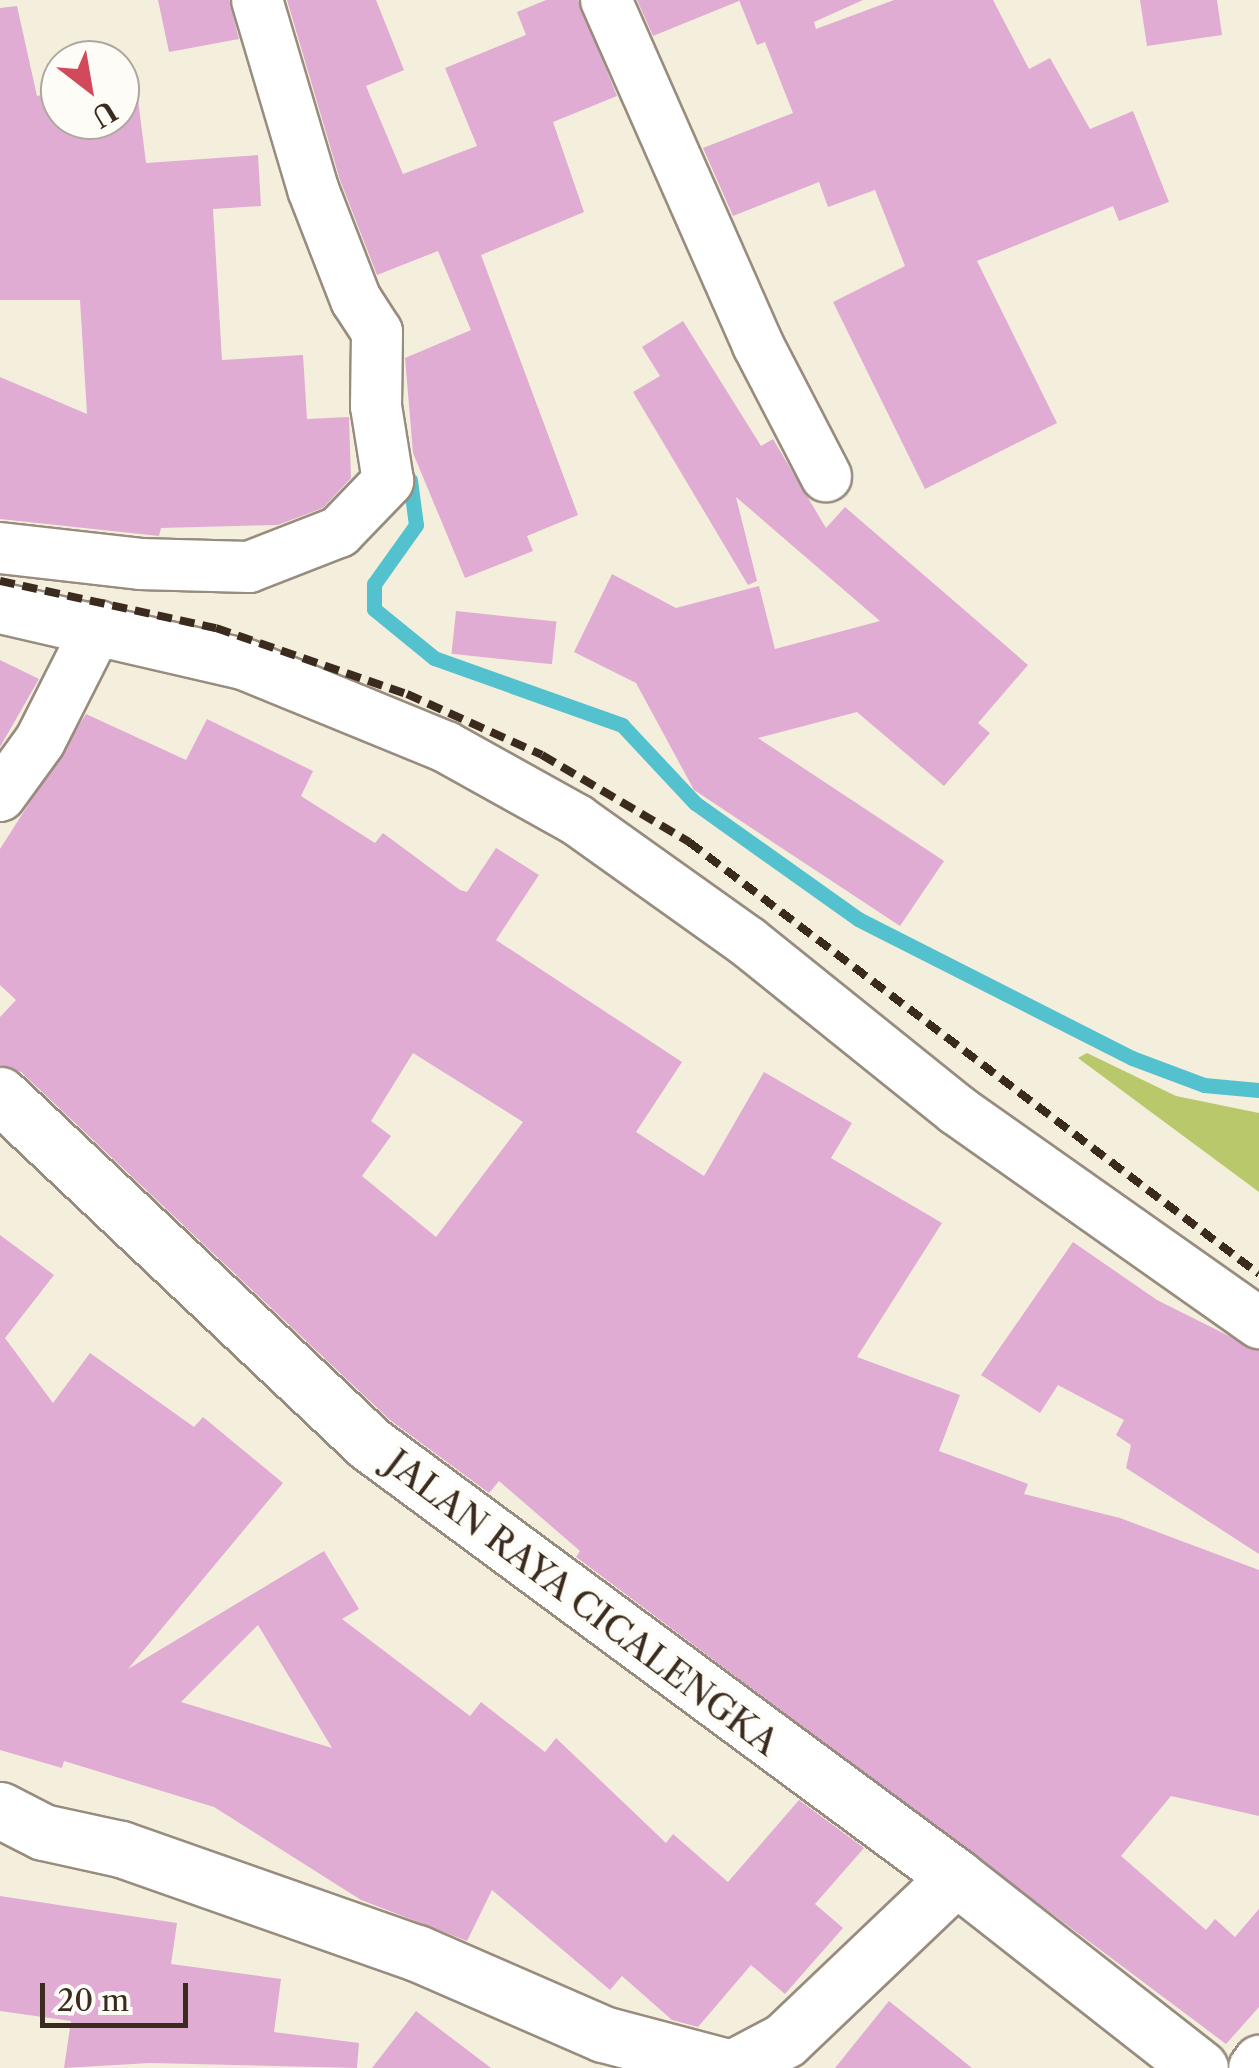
<!DOCTYPE html>
<style>
body{margin:0}
#map{position:relative;width:1259px;height:2068px;overflow:hidden;background:#f4efdd;font-family:"Libre Caslon Text",serif}
div>[style]{position:absolute}
.green>*{inset:0;background:#b9c86a}
.stream>*{height:15px;margin:-7.5px;padding:0 7.5px;transform-origin:7.5px;border-radius:7.5px;background:#54c1ce}
.building>*{inset:0;background:#e1acd3;transform-origin:0 0}
.roads{filter:drop-shadow(2px 0 #988c7e) drop-shadow(-2px 0 #988c7e) drop-shadow(0 2px #988c7e) drop-shadow(0 -2px #988c7e)}
.street>*{height:50px;margin:-25px;padding:0 25px;transform-origin:25px;border-radius:25px;background:#fff}
.secondary>*{height:55px;margin:-27.5px;padding:0 27.5px;transform-origin:27.5px;border-radius:27.5px;background:#fff}
.rail>*{height:8px;margin-top:-4px;transform-origin:0;background:repeating-linear-gradient(90deg,#3b2a1e 0 15px,transparent 0 23px)}
span{translate:-50% -50%;white-space:nowrap;text-align:center;line-height:1.15;-webkit-text-stroke:8px #fdfcf7;paint-order:stroke}
.street-label{font-size:35px;color:#3b2a1e}
.north{position:absolute;left:40px;top:40px;width:100px;height:100px;box-sizing:border-box;background:#fdfcf7;border:2px solid #afa8a0;border-radius:50%;rotate:149deg;font-size:28px;font-weight:700;line-height:40px;text-align:center;color:#3b2a1e}
.north::after{content:'';display:block;margin:auto;width:35px;height:45px;background:#d1495b;clip-path:polygon(50% 0,100% 100%,50% 72%,0 100%)}
.scale{position:absolute;left:40px;top:1983px;width:148px;height:45px;box-sizing:border-box;border:5px solid #3b2a1e;border-top:0;padding-left:12px;font-size:30px;line-height:35px;white-space:nowrap;color:#3b2a1e;-webkit-text-stroke:8px #fdfcf7;paint-order:stroke}
</style>
<div id="map">
<div class="green">
<i style="clip-path:polygon(1087px 1053px,1176px 1096px,1259px 1113px,1259px 1192px,1078px 1058px)"></i>
</div>
<div class="stream">
<i style="left:410px;top:480px;width:45px;rotate:82.4deg"></i>
<i style="left:416px;top:525px;width:72px;rotate:125.4deg"></i>
<i style="left:374px;top:584px;width:25px;rotate:90deg"></i>
<i style="left:374px;top:609px;width:77px;rotate:39.2deg"></i>
<i style="left:434px;top:658px;width:200px;rotate:19.6deg"></i>
<i style="left:622px;top:725px;width:107px;rotate:46.9deg"></i>
<i style="left:695px;top:803px;width:200px;rotate:35.4deg"></i>
<i style="left:858px;top:919px;width:307px;rotate:26.9deg"></i>
<i style="left:1132px;top:1058px;width:77px;rotate:20.6deg"></i>
<i style="left:1204px;top:1085px;width:55px;rotate:5.2deg"></i>
</div>
<div class="building">
<i style="clip-path:polygon(158px 0,229px 0,239px 39px,169px 52px)"></i>
<i style="clip-path:polygon(287px 0,376px 0,404px 70px,366px 86px,403px 174px,477px 146px,445px 68px,526px 35px,517px 12px,546px 0,578px 0,617px 96px,553px 122px,584px 212px,481px 255px,578px 515px,527px 536px,533px 551px,465px 578px,413px 453px,405px 358px,471px 330px,438px 251px,377px 275px,340px 180px)"></i>
<i style="clip-path:polygon(637px 0,739px 0,739px 1px,653px 36px)"></i>
<i style="clip-path:polygon(739px 0,863px 0,814px 22px,816px 29px,894px 0,993px 0,1029px 69px,1050px 58px,1090px 129px,1133px 111px,1169px 202px,1119px 221px,1113px 206px,977px 261px,1057px 423px,925px 489px,833px 302px,905px 266px,875px 190px,828px 207px,819px 182px,733px 216px,703px 148px,793px 113px,765px 42px,757px 45px)"></i>
<i style="clip-path:polygon(1140px 0,1217px 0,1222px 35px,1147px 46px)"></i>
<i style="clip-path:polygon(17px 6px,37px 96px,60px 91px,60px 120px,120px 120px,120px 85px,136px 83px,146px 163px,258px 155px,261px 206px,213px 209px,222px 360px,303px 355px,307px 419px,349px 417px,351px 478px,323px 508px,278px 525px,161px 528px,159px 536px,0 519px,0 377px,87px 414px,80px 300px,0 300px,0 8px)"></i>
<i style="clip-path:polygon(683px 321px,761px 446px,773px 439px,826px 528px,845px 507px,1028px 665px,978px 723px,990px 733px,944px 786px,857px 712px,758px 738px,944px 861px,900px 926px,694px 790px,636px 683px,574px 652px,612px 574px,676px 608px,759px 586px,775px 649px,880px 621px,736px 497px,757px 581px,748px 585px,633px 392px,660px 376px,642px 347px)"></i>
<i style="left:456px;top:611px;width:101px;height:43px;rotate:6deg"></i>
<i style="clip-path:polygon(0 660px,39px 679px,0 747px)"></i>
<i style="clip-path:polygon(evenodd,86px 714px,186px 760px,207px 719px,313px 771px,301px 796px,375px 843px,383px 833px,460px 890px,467px 892px,496px 848px,539px 875px,496px 940px,682px 1062px,636px 1132px,704px 1176px,764px 1072px,852px 1123px,831px 1158px,942px 1223px,857px 1357px,960px 1395px,939px 1451px,1028px 1484px,1024px 1494px,1120px 1518px,1259px 1570px,1259px 1816px,1171px 1796px,1121px 1856px,1206px 1930px,1215px 1919px,1235px 1937px,1259px 1909px,1259px 2007px,1226px 2044px,576px 1557px,580px 1551px,499px 1481px,489px 1493px,390px 1420px,21px 1072px,0 1065px,0 1017px,16px 1000px,0 985px,0 849px,86px 714px,413px 1053px,523px 1122px,436px 1237px,362px 1176px,391px 1136px,371px 1121px,413px 1053px)"></i>
<i style="clip-path:polygon(evenodd,0 1235px,54px 1275px,5px 1338px,53px 1403px,90px 1353px,194px 1427px,203px 1417px,283px 1483px,128px 1669px,324px 1551px,359px 1609px,342px 1619px,470px 1716px,481px 1702px,545px 1752px,556px 1738px,666px 1843px,673px 1834px,728px 1882px,799px 1800px,864px 1848px,815px 1904px,843px 1928px,785px 1994px,751px 1965px,698px 2027px,672px 2020px,622px 1976px,610px 1990px,492px 1890px,467px 1941px,361px 1900px,214px 1807px,64px 1761px,62px 1768px,0 1750px,0 1235px,258px 1625px,332px 1748px,181px 1702px,258px 1625px)"></i>
<i style="clip-path:polygon(1073px 1242px,1157px 1300px,1259px 1351px,1259px 1554px,1126px 1468px,1131px 1445px,1116px 1435px,1124px 1420px,1058px 1385px,1040px 1413px,981px 1375px)"></i>
<i style="clip-path:polygon(0 1896px,177px 1923px,171px 1964px,281px 1979px,274px 2032px,359px 2043px,357px 2068px,150px 2063px,64px 2068px,71px 2021px,0 2011px)"></i>
<i style="clip-path:polygon(889px 2001px,972px 2068px,835px 2068px)"></i>
<i style="clip-path:polygon(416px 2011px,491px 2068px,372px 2068px)"></i>
</div>
<div class="roads">
<div class="street">
<i style="left:606px;top:0;width:377px;rotate:66.2deg"></i>
<i style="left:758px;top:345px;width:148px;rotate:62.6deg"></i>
<i style="left:0;top:548px;width:141px;rotate:6.5deg"></i>
<i style="left:140px;top:564px;width:109px;rotate:1.6deg"></i>
<i style="left:249px;top:567px;width:97px;rotate:-21.3deg"></i>
<i style="left:339px;top:532px;width:71px;rotate:-46.1deg"></i>
<i style="left:388px;top:481px;width:76px;rotate:-99.1deg"></i>
<i style="left:376px;top:406px;width:74px;rotate:-89.2deg"></i>
<i style="left:377px;top:332px;width:38px;rotate:-123deg"></i>
<i style="left:356px;top:300px;width:119px;rotate:-111.2deg"></i>
<i style="left:313px;top:189px;width:197px;rotate:-106.5deg"></i>
<i style="left:0;top:608px;width:253px;rotate:13deg"></i>
<i style="left:246px;top:665px;width:216px;rotate:22.3deg"></i>
<i style="left:446px;top:747px;width:150px;rotate:29.1deg"></i>
<i style="left:577px;top:820px;width:210px;rotate:35.5deg"></i>
<i style="left:748px;top:942px;width:268px;rotate:38.8deg"></i>
<i style="left:957px;top:1110px;width:370px;rotate:35.2deg"></i>
<i style="left:0;top:796px;width:68px;rotate:-54deg"></i>
<i style="left:40px;top:741px;width:129px;rotate:-63.2deg"></i>
<i style="left:1254px;top:2068px;width:9px;rotate:-54deg"></i>
</div>
<div class="secondary">
<i style="left:0;top:1095px;width:509px;rotate:43.33deg"></i>
<i style="left:370px;top:1444px;width:729px;rotate:36.46deg"></i>
<i style="left:956px;top:1877px;width:310px;rotate:38.1deg"></i>
<i style="left:0;top:1810px;width:48px;rotate:27.1deg"></i>
<i style="left:43px;top:1832px;width:80px;rotate:12.3deg"></i>
<i style="left:121px;top:1849px;width:314px;rotate:19.4deg"></i>
<i style="left:417px;top:1953px;width:203px;rotate:23.5deg"></i>
<i style="left:603px;top:2034px;width:133px;rotate:14.8deg"></i>
<i style="left:732px;top:2068px;width:60px;rotate:-27.8deg"></i>
<i style="left:785px;top:2040px;width:236px;rotate:-43.6deg"></i>
</div>
</div>
<div class="rail">
<i style="left:0;top:581px;width:221px;rotate:12.3deg"></i>
<i style="left:216px;top:628px;width:202px;rotate:19.1deg"></i>
<i style="left:407px;top:694px;width:148px;rotate:24.3deg"></i>
<i style="left:542px;top:755px;width:171px;rotate:30.6deg"></i>
<i style="left:689px;top:842px;width:715px;rotate:37.16deg"></i>
</div>
<div class="street-label">
<span style="left:582px;top:1603px;rotate:37deg">JALAN RAYA CICALENGKA</span>
</div>
<div class="north">U</div>
<div class="scale">20 m</div>
</div>
